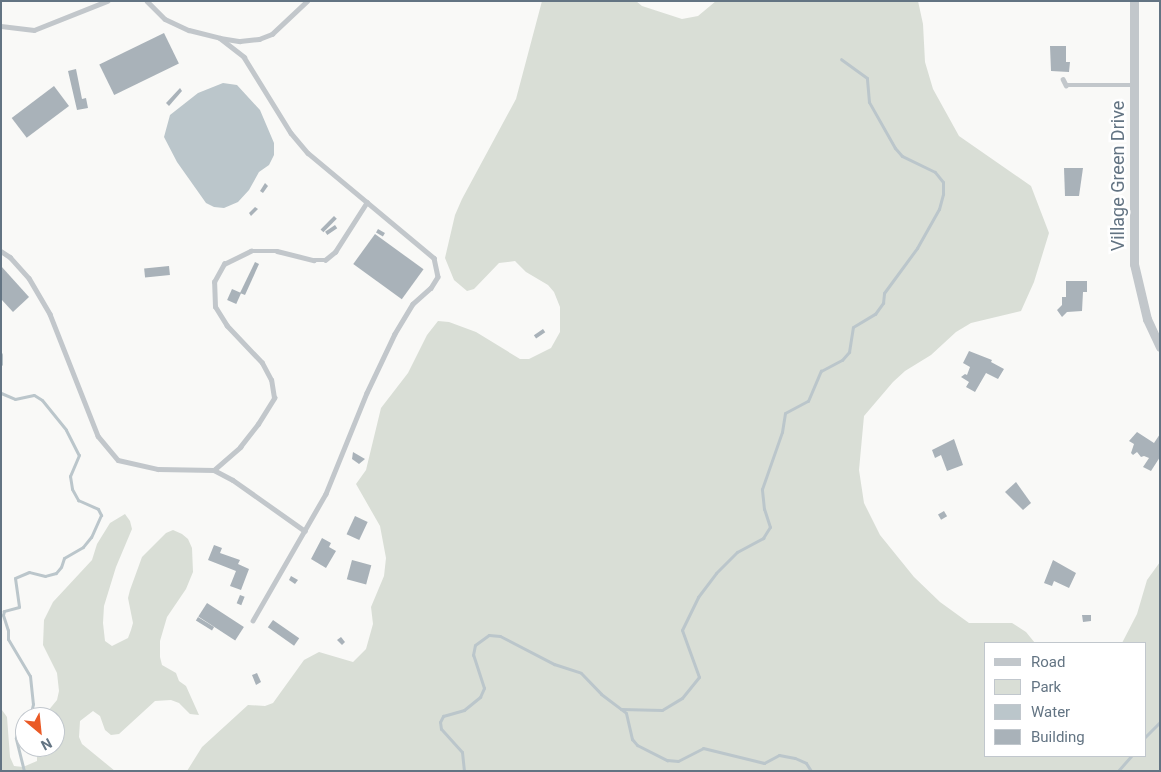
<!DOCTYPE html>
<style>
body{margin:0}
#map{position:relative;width:1161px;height:772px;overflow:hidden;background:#f9f9f7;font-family:Roboto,sans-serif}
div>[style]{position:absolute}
.green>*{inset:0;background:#d9ded6}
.water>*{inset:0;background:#bbc6cb}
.stream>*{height:3px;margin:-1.5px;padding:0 1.5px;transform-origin:1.5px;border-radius:1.5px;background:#bbc6cb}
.building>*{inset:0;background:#a9b2b9;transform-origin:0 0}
.service>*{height:4.5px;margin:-2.25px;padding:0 2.25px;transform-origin:2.25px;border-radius:2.25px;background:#c2c7cb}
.minor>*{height:9px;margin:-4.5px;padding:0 4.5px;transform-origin:4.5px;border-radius:4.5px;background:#c2c7cb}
span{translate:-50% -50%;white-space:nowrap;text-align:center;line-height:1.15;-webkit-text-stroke:5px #fff;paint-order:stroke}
.street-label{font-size:18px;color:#637483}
.frame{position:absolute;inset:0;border:2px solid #637483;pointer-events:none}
.legend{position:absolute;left:984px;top:642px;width:162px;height:115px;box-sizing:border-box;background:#fff;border:1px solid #c1c7cd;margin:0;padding:6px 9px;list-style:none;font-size:15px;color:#637483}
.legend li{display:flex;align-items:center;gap:10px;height:25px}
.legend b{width:25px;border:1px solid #c1c7cd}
.north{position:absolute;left:15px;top:707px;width:50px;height:50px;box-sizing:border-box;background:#fff;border:1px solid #c1c7cd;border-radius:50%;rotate:152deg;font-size:14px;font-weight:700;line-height:20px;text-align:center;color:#637483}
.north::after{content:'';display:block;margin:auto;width:18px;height:22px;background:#ea5a26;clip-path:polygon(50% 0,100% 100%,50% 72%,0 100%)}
</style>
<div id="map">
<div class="green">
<i style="clip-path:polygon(542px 1px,636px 1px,642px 6px,682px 19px,698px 16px,716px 1px,918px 1px,923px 24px,925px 62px,933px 89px,959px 136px,1031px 186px,1049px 233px,1034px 282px,1021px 311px,971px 323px,956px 332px,931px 355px,905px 371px,893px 382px,864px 416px,859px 470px,864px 503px,880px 535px,914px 577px,940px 602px,969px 623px,1012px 623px,1026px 632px,1035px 643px,985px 643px,985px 756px,1145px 756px,1145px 643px,1122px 643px,1137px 614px,1147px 580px,1160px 562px,1160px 771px,187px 771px,202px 747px,248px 705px,265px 706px,273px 703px,304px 660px,319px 652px,353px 662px,366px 649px,373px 624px,371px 607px,384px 576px,386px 558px,380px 526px,356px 484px,366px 470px,381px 408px,408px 373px,427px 335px,438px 321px,449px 322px,476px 332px,520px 359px,529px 359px,551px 348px,560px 332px,560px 307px,554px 292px,548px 285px,526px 272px,515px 261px,499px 263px,474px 289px,467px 291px,454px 280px,445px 258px,455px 215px,462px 199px,516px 99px)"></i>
<i style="clip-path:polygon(125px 514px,130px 521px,132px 529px,116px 567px,104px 606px,103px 623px,105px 641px,112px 646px,128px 638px,131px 630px,133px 623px,128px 598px,130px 590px,142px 557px,166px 533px,173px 530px,182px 534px,188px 539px,192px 548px,193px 572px,186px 589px,167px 617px,160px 641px,160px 657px,162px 665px,176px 673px,179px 681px,186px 686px,199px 715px,190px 714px,179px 703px,171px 700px,155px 701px,119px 734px,111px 735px,105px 730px,100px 716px,93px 711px,80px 721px,79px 737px,82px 744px,115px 771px,1px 771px,2px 710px,7px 717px,10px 757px,14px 766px,23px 767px,37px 761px,37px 747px,55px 747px,55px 717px,43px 717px,57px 700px,59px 691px,57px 673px,43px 645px,44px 620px,53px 602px,92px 560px,97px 544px,110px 523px)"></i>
</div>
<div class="water">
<i style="clip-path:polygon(223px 83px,237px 85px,260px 110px,274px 143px,274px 155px,269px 165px,259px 172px,249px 190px,238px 202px,224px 208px,214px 207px,206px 203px,177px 162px,164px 137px,170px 115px,198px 93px)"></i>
</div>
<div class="stream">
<i style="left:1px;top:354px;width:10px;rotate:90deg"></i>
<i style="left:1px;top:393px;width:15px;rotate:23deg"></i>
<i style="left:15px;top:399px;width:19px;rotate:-12deg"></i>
<i style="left:34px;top:395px;width:9px;rotate:32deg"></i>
<i style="left:42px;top:400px;width:38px;rotate:51deg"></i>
<i style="left:66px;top:430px;width:28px;rotate:63deg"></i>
<i style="left:79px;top:455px;width:23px;rotate:113deg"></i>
<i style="left:70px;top:476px;width:13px;rotate:81deg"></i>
<i style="left:72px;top:489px;width:13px;rotate:61deg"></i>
<i style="left:78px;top:500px;width:22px;rotate:24deg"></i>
<i style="left:98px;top:509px;width:7px;rotate:63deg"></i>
<i style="left:101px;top:515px;width:24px;rotate:114deg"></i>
<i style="left:91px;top:537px;width:13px;rotate:129deg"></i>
<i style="left:83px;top:547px;width:22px;rotate:150deg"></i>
<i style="left:64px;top:558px;width:9px;rotate:108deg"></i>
<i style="left:61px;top:567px;width:8px;rotate:130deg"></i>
<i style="left:56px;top:573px;width:11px;rotate:165deg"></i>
<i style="left:45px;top:576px;width:16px;rotate:-166deg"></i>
<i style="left:29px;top:572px;width:15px;rotate:157deg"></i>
<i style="left:15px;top:578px;width:29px;rotate:82deg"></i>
<i style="left:19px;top:607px;width:16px;rotate:165deg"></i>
<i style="left:4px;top:611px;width:4px;rotate:104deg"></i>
<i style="left:3px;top:615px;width:16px;rotate:72deg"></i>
<i style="left:8px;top:630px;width:9px;rotate:90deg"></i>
<i style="left:8px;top:639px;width:43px;rotate:59.3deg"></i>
<i style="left:30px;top:676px;width:28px;rotate:84deg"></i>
<i style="left:33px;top:704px;width:13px;rotate:103deg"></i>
<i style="left:621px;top:709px;width:41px;rotate:1.4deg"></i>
<i style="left:662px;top:710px;width:23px;rotate:-31deg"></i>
<i style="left:682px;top:698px;width:27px;rotate:-51deg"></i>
<i style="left:699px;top:677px;width:50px;rotate:-109.9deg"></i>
<i style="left:682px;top:630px;width:37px;rotate:-64deg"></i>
<i style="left:698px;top:597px;width:30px;rotate:-53deg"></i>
<i style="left:716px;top:573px;width:30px;rotate:-45deg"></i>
<i style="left:737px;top:552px;width:30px;rotate:-28deg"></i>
<i style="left:763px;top:538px;width:13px;rotate:-58deg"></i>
<i style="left:770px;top:527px;width:19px;rotate:-108deg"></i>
<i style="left:764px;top:509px;width:20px;rotate:-96deg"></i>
<i style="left:762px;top:489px;width:60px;rotate:-70.7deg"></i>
<i style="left:782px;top:432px;width:19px;rotate:-81deg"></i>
<i style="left:785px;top:413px;width:26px;rotate:-28deg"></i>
<i style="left:808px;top:401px;width:33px;rotate:-67deg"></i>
<i style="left:821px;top:371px;width:24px;rotate:-28deg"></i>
<i style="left:842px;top:360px;width:11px;rotate:-49deg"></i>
<i style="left:849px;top:352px;width:25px;rotate:-81deg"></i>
<i style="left:853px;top:327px;width:26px;rotate:-31deg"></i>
<i style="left:875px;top:314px;width:14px;rotate:-54deg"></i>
<i style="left:883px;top:303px;width:10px;rotate:-84deg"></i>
<i style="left:884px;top:293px;width:56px;rotate:-53.7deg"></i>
<i style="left:917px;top:248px;width:45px;rotate:-60.6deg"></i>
<i style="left:939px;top:209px;width:16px;rotate:-75deg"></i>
<i style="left:943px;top:194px;width:12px;rotate:-90deg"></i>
<i style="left:943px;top:182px;width:13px;rotate:-129deg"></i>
<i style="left:935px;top:172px;width:37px;rotate:-154deg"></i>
<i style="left:902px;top:156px;width:11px;rotate:-131deg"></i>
<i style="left:895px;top:148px;width:53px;rotate:-119.5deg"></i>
<i style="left:869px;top:102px;width:24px;rotate:-95deg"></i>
<i style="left:867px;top:78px;width:32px;rotate:-144deg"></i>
<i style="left:1145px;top:737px;width:21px;rotate:-45deg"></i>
<i style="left:24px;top:771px;width:34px;rotate:-104deg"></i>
<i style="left:16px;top:738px;width:7px;rotate:-82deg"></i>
<i style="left:17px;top:731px;width:12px;rotate:-48deg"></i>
<i style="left:464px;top:771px;width:19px;rotate:-96deg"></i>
<i style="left:462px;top:752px;width:31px;rotate:-132deg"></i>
<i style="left:441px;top:729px;width:7px;rotate:-98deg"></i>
<i style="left:440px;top:722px;width:7px;rotate:-63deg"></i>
<i style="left:443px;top:716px;width:22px;rotate:-16deg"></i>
<i style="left:464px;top:710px;width:21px;rotate:-39deg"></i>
<i style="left:480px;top:697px;width:10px;rotate:-66deg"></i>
<i style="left:484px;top:688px;width:35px;rotate:-108deg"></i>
<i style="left:473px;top:655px;width:10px;rotate:-79deg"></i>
<i style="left:475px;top:645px;width:17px;rotate:-36deg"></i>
<i style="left:489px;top:635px;width:11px;rotate:5deg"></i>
<i style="left:500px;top:636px;width:61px;rotate:27.4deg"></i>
<i style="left:554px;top:664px;width:28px;rotate:18deg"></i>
<i style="left:581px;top:673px;width:29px;rotate:46deg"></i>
<i style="left:601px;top:694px;width:31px;rotate:37deg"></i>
<i style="left:626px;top:713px;width:27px;rotate:77deg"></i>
<i style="left:632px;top:739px;width:8px;rotate:50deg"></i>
<i style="left:637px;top:745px;width:34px;rotate:27deg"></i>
<i style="left:667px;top:760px;width:11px;rotate:5deg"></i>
<i style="left:678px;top:761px;width:28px;rotate:-27deg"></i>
<i style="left:703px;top:748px;width:63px;rotate:13.8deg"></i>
<i style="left:764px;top:763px;width:17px;rotate:-28deg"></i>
<i style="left:779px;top:755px;width:16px;rotate:11deg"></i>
<i style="left:795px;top:758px;width:12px;rotate:24deg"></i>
<i style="left:806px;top:763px;width:9px;rotate:58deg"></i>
<i style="left:1118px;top:771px;width:20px;rotate:-49deg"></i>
</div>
<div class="building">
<i style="left:164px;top:33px;width:34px;height:72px;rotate:64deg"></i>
<i style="clip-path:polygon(1050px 46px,1066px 46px,1066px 62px,1070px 62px,1069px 72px,1051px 71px)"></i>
<i style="clip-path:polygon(76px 69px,82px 99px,86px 98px,88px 108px,77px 110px,68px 71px)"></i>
<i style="left:54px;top:86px;width:25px;height:53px;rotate:53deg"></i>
<i style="clip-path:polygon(180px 88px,182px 91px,169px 106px,166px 103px)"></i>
<i style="clip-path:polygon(1064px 168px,1083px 168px,1079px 196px,1065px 196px)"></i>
<i style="clip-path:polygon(265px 183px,268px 186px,263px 193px,260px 191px)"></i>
<i style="clip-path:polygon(255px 207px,258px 209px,251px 216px,249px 213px)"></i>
<i style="left:334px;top:216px;width:4px;height:19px;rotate:45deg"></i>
<i style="left:335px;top:225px;width:4px;height:12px;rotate:56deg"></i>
<i style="left:378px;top:229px;width:8px;height:4px;rotate:30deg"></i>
<i style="left:375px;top:234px;width:60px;height:37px;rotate:36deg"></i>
<i style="clip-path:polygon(255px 262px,259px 264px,245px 295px,240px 293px)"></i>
<i style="clip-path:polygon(1px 266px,29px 297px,13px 312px,1px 299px)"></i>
<i style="left:169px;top:266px;width:9px;height:25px;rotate:84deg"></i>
<i style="clip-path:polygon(1066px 281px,1087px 281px,1087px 292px,1083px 292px,1082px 311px,1067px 312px,1062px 317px,1057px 310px,1062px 305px,1062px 297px,1066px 297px)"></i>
<i style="left:232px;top:289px;width:10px;height:12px;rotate:24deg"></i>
<i style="left:543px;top:329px;width:4px;height:11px;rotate:56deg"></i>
<i style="clip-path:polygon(969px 351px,992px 360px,991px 362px,1004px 369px,998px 379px,986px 373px,975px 392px,966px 387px,969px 382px,961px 377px,965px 374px,967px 375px,970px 367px,963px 363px)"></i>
<i style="clip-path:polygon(1137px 432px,1154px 443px,1160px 434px,1160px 457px,1151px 471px,1143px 467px,1149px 458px,1144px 456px,1141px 457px,1137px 452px,1133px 455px,1131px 453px,1134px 444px,1129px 441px)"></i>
<i style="clip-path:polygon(954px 439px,963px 465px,947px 471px,941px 455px,935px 458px,932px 450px)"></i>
<i style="clip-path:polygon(353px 452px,365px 459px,359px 464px,352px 459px)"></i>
<i style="clip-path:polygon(1016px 482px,1031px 503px,1023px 510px,1005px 492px)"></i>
<i style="left:944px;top:511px;width:6px;height:7px;rotate:59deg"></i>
<i style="left:355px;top:516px;width:14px;height:20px;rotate:25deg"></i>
<i style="clip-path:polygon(322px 538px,331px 543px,329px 547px,336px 551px,326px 568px,311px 559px)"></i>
<i style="clip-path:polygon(214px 545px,222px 548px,220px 553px,240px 560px,238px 564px,249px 569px,241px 590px,230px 586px,236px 571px,208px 560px)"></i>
<i style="left:352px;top:560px;width:20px;height:20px;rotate:15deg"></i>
<i style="clip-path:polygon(1053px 560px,1076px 573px,1069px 588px,1054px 581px,1052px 586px,1044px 583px)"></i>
<i style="clip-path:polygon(291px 576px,298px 580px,295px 584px,289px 580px)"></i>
<i style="left:240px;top:595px;width:5px;height:9px;rotate:22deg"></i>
<i style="left:207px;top:603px;width:44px;height:16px;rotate:33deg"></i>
<i style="clip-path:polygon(1082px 615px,1091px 615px,1091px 621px,1083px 622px)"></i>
<i style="left:198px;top:617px;width:19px;height:4px;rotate:32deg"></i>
<i style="left:273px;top:620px;width:32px;height:9px;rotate:35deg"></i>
<i style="clip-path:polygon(341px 637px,345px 642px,342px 645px,337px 640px)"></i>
<i style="clip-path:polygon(257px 673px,261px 682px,256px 685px,252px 675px)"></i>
</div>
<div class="service">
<i style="left:147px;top:1px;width:25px;rotate:45deg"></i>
<i style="left:165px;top:19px;width:26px;rotate:25deg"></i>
<i style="left:189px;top:30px;width:32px;rotate:14deg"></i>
<i style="left:220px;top:38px;width:20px;rotate:9deg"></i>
<i style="left:240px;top:41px;width:19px;rotate:-6deg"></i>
<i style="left:259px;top:39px;width:14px;rotate:-21deg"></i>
<i style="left:272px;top:34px;width:48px;rotate:-43.3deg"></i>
<i style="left:1px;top:26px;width:33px;rotate:7deg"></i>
<i style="left:34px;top:30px;width:79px;rotate:-21.7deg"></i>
<i style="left:220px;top:38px;width:31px;rotate:38deg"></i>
<i style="left:244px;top:57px;width:89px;rotate:58.3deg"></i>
<i style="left:291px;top:133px;width:26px;rotate:50deg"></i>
<i style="left:308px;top:153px;width:164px;rotate:39.8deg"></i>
<i style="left:434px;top:258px;width:19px;rotate:78deg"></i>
<i style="left:438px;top:277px;width:13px;rotate:122deg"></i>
<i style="left:431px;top:288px;width:24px;rotate:138deg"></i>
<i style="left:413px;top:304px;width:35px;rotate:121deg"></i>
<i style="left:395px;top:334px;width:65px;rotate:115.4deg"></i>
<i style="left:367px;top:393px;width:109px;rotate:112.1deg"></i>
<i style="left:326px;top:494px;width:146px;rotate:119.9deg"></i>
<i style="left:1063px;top:79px;width:7px;rotate:63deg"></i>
<i style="left:1066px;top:85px;width:67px"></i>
<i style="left:1px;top:251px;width:11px;rotate:34deg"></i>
<i style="left:10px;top:257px;width:28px;rotate:48deg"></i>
<i style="left:29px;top:278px;width:42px;rotate:59.7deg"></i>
<i style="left:50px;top:314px;width:131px;rotate:68.5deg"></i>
<i style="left:98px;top:436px;width:31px;rotate:50deg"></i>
<i style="left:118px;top:460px;width:41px;rotate:12.7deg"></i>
<i style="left:158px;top:469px;width:56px;rotate:1deg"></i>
<i style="left:214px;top:470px;width:21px;rotate:28deg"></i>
<i style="left:233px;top:480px;width:88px;rotate:35.3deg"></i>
<i style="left:214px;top:470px;width:35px;rotate:-41deg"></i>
<i style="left:240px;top:447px;width:29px;rotate:-52deg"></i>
<i style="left:258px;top:424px;width:31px;rotate:-58deg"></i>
<i style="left:274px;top:398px;width:18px;rotate:-99deg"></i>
<i style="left:271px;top:380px;width:19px;rotate:-118deg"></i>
<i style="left:262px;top:363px;width:51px;rotate:-133.4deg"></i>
<i style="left:227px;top:326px;width:22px;rotate:-122deg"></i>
<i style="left:215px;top:307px;width:25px;rotate:-92deg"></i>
<i style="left:214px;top:282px;width:21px;rotate:-61deg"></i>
<i style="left:224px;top:264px;width:30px;rotate:-26deg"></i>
<i style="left:251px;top:251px;width:26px"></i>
<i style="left:277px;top:251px;width:38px;rotate:14deg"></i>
<i style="left:314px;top:260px;width:11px"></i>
<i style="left:325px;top:260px;width:13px;rotate:-39deg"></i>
<i style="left:335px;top:252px;width:59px;rotate:-57.4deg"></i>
</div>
<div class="minor">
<i style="left:1134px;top:1px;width:263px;rotate:90deg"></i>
<i style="left:1134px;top:264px;width:57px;rotate:76.7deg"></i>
<i style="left:1147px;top:319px;width:31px;rotate:65deg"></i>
</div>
<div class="street-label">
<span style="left:1118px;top:176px;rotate:-90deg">Village Green Drive</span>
</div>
<div class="frame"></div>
<ul class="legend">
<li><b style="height:6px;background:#c2c7cb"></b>Road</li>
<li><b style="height:14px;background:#d9ded6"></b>Park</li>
<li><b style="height:14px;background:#bbc6cb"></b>Water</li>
<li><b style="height:14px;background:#a9b2b9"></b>Building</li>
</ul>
<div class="north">N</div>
</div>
